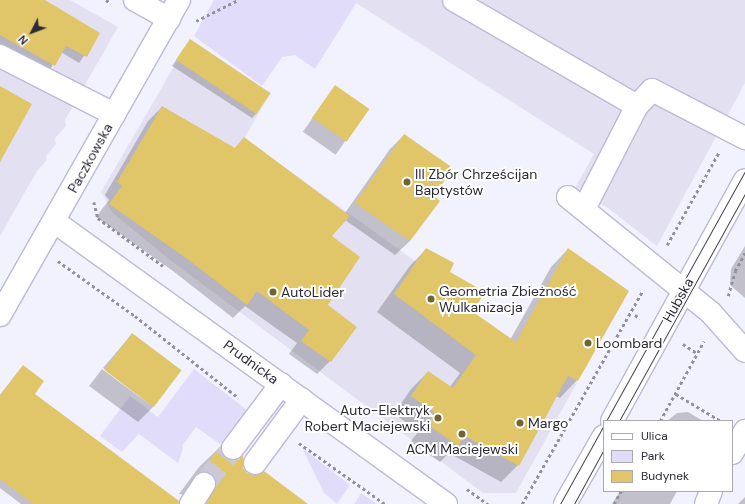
<!DOCTYPE html>
<meta charset="utf-8">
<style>
body{margin:0}
#map{position:relative;width:745px;height:504px;overflow:hidden;background:#f2f1fe;font-family:"DM Sans",sans-serif}
div>[style]{position:absolute}
.built>*{inset:0;background:#e3e1f1}
.green>*{inset:0;background:#e0dcfa}
.shadow>*{inset:0;background:#0003;transform-origin:0 0}
.building>*{inset:0;background:#e1c569;transform-origin:0 0}
.minor-tunnel>*{height:22px;margin-top:-11px;transform-origin:0;background:repeating-linear-gradient(90deg,#cbc9d6 0 22px,transparent 0 33px)}
.path>*{height:2.5px;margin-top:-1.25px;transform-origin:0;background:repeating-linear-gradient(90deg,#93919e 0 3px,transparent 0 6px)}
.roads{filter:drop-shadow(1px 0 #bdb9d8) drop-shadow(-1px 0 #bdb9d8) drop-shadow(0 1px #bdb9d8) drop-shadow(0 -1px #bdb9d8)}
.minor>*{height:22px;margin:-11px;padding:0 11px;transform-origin:11px;border-radius:11px;background:#fff}
.tram>*{height:1px;margin:-0.5px;padding:0 0.5px;transform-origin:0.5px;border-radius:0.5px;background:#45434f}
.dots>*{width:11px;height:11px;translate:-50% -50%;box-sizing:border-box;border:2px solid #fff;border-radius:50%}
span{translate:-50% -50%;white-space:nowrap;text-align:center;line-height:1.15;-webkit-text-stroke:4px #fff;paint-order:stroke}
.street-label{font-size:14px;color:#2d2b37}
.poi-label{font-size:14px;color:#2d2b37}
.left{translate:0 -50%;text-align:left}
.right{translate:-100% -50%;text-align:right}
.legend{position:absolute;left:603px;top:420px;width:130px;height:72px;box-sizing:border-box;background:#fff;border:1px solid #abaaaf;margin:0;padding:5px 7px;list-style:none;font-size:12px;color:#2d2b37}
.legend li{display:flex;align-items:center;gap:8px;height:20px}
.legend b{width:20px;border:1px solid #abaaaf}
.north{position:absolute;left:12px;top:12px;width:40px;height:40px;-webkit-text-stroke:3px #fff;paint-order:stroke;rotate:228deg;font-size:11px;font-weight:700;line-height:16px;text-align:center;color:#2d2b37}
.north::after{content:'';display:block;margin:auto;width:14px;height:18px;background:#2d2b37;clip-path:polygon(50% 0,100% 100%,50% 72%,0 100%)}
</style>
<div id="map">
<div class="built">
<i style="clip-path:polygon(0 0,70px 0,118px 27px,65px 120px,66px 126px,55px 138px,56px 144px,46px 156px,47px 160px,37px 171px,0 236px)"></i>
<i style="clip-path:polygon(358px 0,745px 0,745px 83px,657px 246px,608px 208px,575px 188px,594px 154px,356px 3px)"></i>
<i style="clip-path:polygon(190px 39px,271px 93px,244px 138px,479px 307px,472px 320px,578px 381px,516px 493px,483px 493px,170px 260px,113px 213px,101px 192px)"></i>
</div>
<div class="green">
<i style="clip-path:polygon(214px 0,358px 0,315px 69px,295px 55px,282px 57px,262px 86px,194px 36px)"></i>
<i style="clip-path:polygon(194px 369px,247px 410px,220px 444px,196px 427px,182px 446px,183px 449px,178px 463px,139px 434px,122px 452px,100px 436px,130px 396px,158px 417px)"></i>
<i style="clip-path:polygon(302px 448px,350px 485px,337px 504px,324px 493px)"></i>
<i style="clip-path:polygon(361px 493px,377px 504px,354px 504px)"></i>
</div>
<div class="shadow">
<i style="clip-path:polygon(0 0,40px 0,99px 34px,79px 63px,61px 52px,48px 72px,0 45px)"></i>
<i style="clip-path:polygon(190px 40px,257px 113px,252px 118px,172px 66px)"></i>
<i style="left:335px;top:86px;width:40px;height:56px;rotate:35deg"></i>
<i style="clip-path:polygon(162px 107px,234px 149px,244px 139px,345px 213px,390px 149px,404px 135px,432px 197px,410px 241px,395px 255px,345px 220px,331px 236px,326px 305px,330px 361px,317px 374px,289px 354px,297px 343px,245px 306px,233px 318px,173px 271px,96px 217px,109px 200px,105px 195px,148px 121px)"></i>
<i style="clip-path:polygon(745px 246px,745px 298px,730px 285px,731px 269px)"></i>
<i style="clip-path:polygon(426px 249px,448px 272px,471px 313px,510px 340px,551px 267px,568px 249px,577px 380px,560px 398px,556px 396px,518px 465px,501px 482px,449px 453px,440px 462px,410px 442px,419px 431px,394px 414px,411px 389px,428px 372px,450px 387px,460px 373px,377px 312px,409px 267px)"></i>
<i style="clip-path:polygon(132px 334px,154px 406px,138px 422px,89px 386px,102px 369px,153px 407px,103px 368px)"></i>
<i style="clip-path:polygon(23px 366px,34px 394px,174px 504px,21px 504px,0 488px,0 395px)"></i>
<i style="clip-path:polygon(688px 412px,703px 421px,667px 421px,677px 413px)"></i>
<i style="clip-path:polygon(221px 446px,220px 453px,225px 459px,242px 468px,247px 474px,306px 504px,193px 504px,188px 495px,179px 494px,199px 467px)"></i>
<i style="clip-path:polygon(620px 491px,677px 491px,670px 504px,612px 504px)"></i>
<i style="clip-path:polygon(745px 497px,745px 504px,738px 504px)"></i>
</div>
<div class="building">
<i style="clip-path:polygon(0 0,45px 0,100px 33px,87px 57px,66px 46px,55px 66px,0 35px)"></i>
<i style="left:190px;top:39px;width:97px;height:25px;rotate:34deg"></i>
<i style="left:335px;top:85px;width:42px;height:40px;rotate:35deg"></i>
<i style="clip-path:polygon(0 86px,32px 104px,0 162px)"></i>
<i style="clip-path:polygon(162px 106px,235px 148px,244px 137px,350px 216px,332px 236px,360px 257px,328px 305px,357px 327px,331px 362px,301px 341px,309px 330px,257px 291px,247px 305px,186px 258px,109px 204px,122px 186px,117px 182px)"></i>
<i style="clip-path:polygon(404px 134px,453px 168px,434px 196px,440px 201px,410px 241px,355px 203px)"></i>
<i style="clip-path:polygon(426px 248px,454px 263px,450px 272px,485px 292px,473px 312px,516px 342px,568px 248px,629px 291px,578px 381px,568px 376px,519px 466px,465px 436px,458px 446px,427px 424px,435px 413px,411px 396px,428px 371px,453px 388px,476px 355px,394px 294px)"></i>
<i style="left:132px;top:333px;width:62px;height:46px;rotate:37deg"></i>
<i style="clip-path:polygon(23px 365px,44px 381px,35px 394px,179px 501px,179px 504px,33px 504px,0 479px,0 395px)"></i>
<i style="clip-path:polygon(222px 444px,221px 453px,226px 458px,238px 460px,243px 455px,243px 468px,247px 473px,254px 475px,264px 471px,308px 504px,206px 504px,216px 484px,211px 474px,201px 472px)"></i>
</div>
<div class="minor-tunnel">
<i style="left:204px;top:484px;width:46px;rotate:-51.1deg"></i>
</div>
<div class="path">
<i style="left:106px;top:0;width:6px;rotate:31deg"></i>
<i style="left:196px;top:21px;width:47px;rotate:-26.6deg"></i>
<i style="left:94px;top:202px;width:16px;rotate:76deg"></i>
<i style="left:98px;top:218px;width:81px;rotate:36.4deg"></i>
<i style="left:667px;top:245px;width:107px;rotate:-60.8deg"></i>
<i style="left:58px;top:261px;width:95px;rotate:35.5deg"></i>
<i style="left:135px;top:316px;width:132px;rotate:38.3deg"></i>
<i style="left:728px;top:296px;width:26px;rotate:-74deg"></i>
<i style="left:735px;top:271px;width:21px;rotate:-61deg"></i>
<i style="left:635px;top:315px;width:6px;rotate:31deg"></i>
<i style="left:683px;top:344px;width:17px;rotate:33deg"></i>
<i style="left:676px;top:394px;width:52px;rotate:31deg"></i>
<i style="left:660px;top:421px;width:91px;rotate:-61.2deg"></i>
<i style="left:299px;top:443px;width:105px;rotate:35.3deg"></i>
<i style="left:467px;top:489px;width:26px;rotate:36deg"></i>
<i style="left:522px;top:504px;width:246px;rotate:-60.5deg"></i>
<i style="left:614px;top:504px;width:15px;rotate:-62deg"></i>
</div>
<div class="roads">
<div class="minor">
<i style="left:135px;top:0;width:39px;rotate:29deg"></i>
<i style="left:454px;top:0;width:211px;rotate:30.1deg"></i>
<i style="left:0;top:56px;width:128px;rotate:27deg"></i>
<i style="left:568px;top:197px;width:184px;rotate:39deg"></i>
<i style="left:711px;top:313px;width:51px;rotate:48.2deg"></i>
<i style="left:584px;top:209px;width:116px;rotate:-62.8deg"></i>
<i style="left:637px;top:106px;width:22px;rotate:-47deg"></i>
<i style="left:652px;top:90px;width:105px;rotate:27.3deg"></i>
<i style="left:55px;top:222px;width:482px;rotate:35.8deg"></i>
<i style="left:0;top:315px;width:362px;rotate:-60.4deg"></i>
<i style="left:612px;top:421px;width:275px;rotate:-61.1deg"></i>
<i style="left:233px;top:448px;width:80px;rotate:-53.1deg"></i>
<i style="left:732px;top:453px;width:26px;rotate:-59deg"></i>
<i style="left:255px;top:463px;width:79px;rotate:-53.7deg"></i>
<i style="left:191px;top:504px;width:24px;rotate:-57deg"></i>
<i style="left:565px;top:504px;width:78px;rotate:-60.2deg"></i>
<i style="left:706px;top:504px;width:14px;rotate:-69deg"></i>
</div>
</div>
<div class="tram">
<i style="left:606px;top:421px;width:286px;rotate:-60.9deg"></i>
<i style="left:619px;top:421px;width:260px;rotate:-61deg"></i>
<i style="left:560px;top:504px;width:90px;rotate:-60.9deg"></i>
<i style="left:574px;top:504px;width:63px;rotate:-61.4deg"></i>
</div>
<div class="dots">
<i style="left:407px;top:182px;background:#726330"></i>
<i style="left:273px;top:292px;background:#726330"></i>
<i style="left:431px;top:299px;background:#726330"></i>
<i style="left:588px;top:343px;background:#726330"></i>
<i style="left:438px;top:418px;background:#726330"></i>
<i style="left:520px;top:423px;background:#726330"></i>
<i style="left:462px;top:434px;background:#726330"></i>
</div>
<div class="street-label">
<span style="left:90px;top:158px;rotate:-61deg">Paczkowska</span>
<span style="left:678px;top:300px;rotate:-61deg">Hubska</span>
<span style="left:251px;top:362px;rotate:36deg">Prudnicka</span>
</div>
<div class="poi-label">
<span class="left" style="left:415px;top:182px">III Zbór Chrześcijan<br>Baptystów</span>
<span class="left" style="left:439px;top:299px">Geometria Zbieżność<br>Wulkanizacja</span>
<span class="left" style="left:281px;top:292px">AutoLider</span>
<span class="left" style="left:596px;top:343px">Loombard</span>
<span class="right" style="left:430px;top:418px">Auto-Elektryk<br>Robert Maciejewski</span>
<span class="left" style="left:528px;top:423px">Margo</span>
<span style="left:462px;top:449px">ACM Maciejewski</span>
</div>
<ul class="legend">
<li><b style="height:5px;background:#fff"></b>Ulica</li>
<li><b style="height:11px;background:#e0dcfa"></b>Park</li>
<li><b style="height:11px;background:#e1c569"></b>Budynek</li>
</ul>
<div class="north">N</div>
</div>
